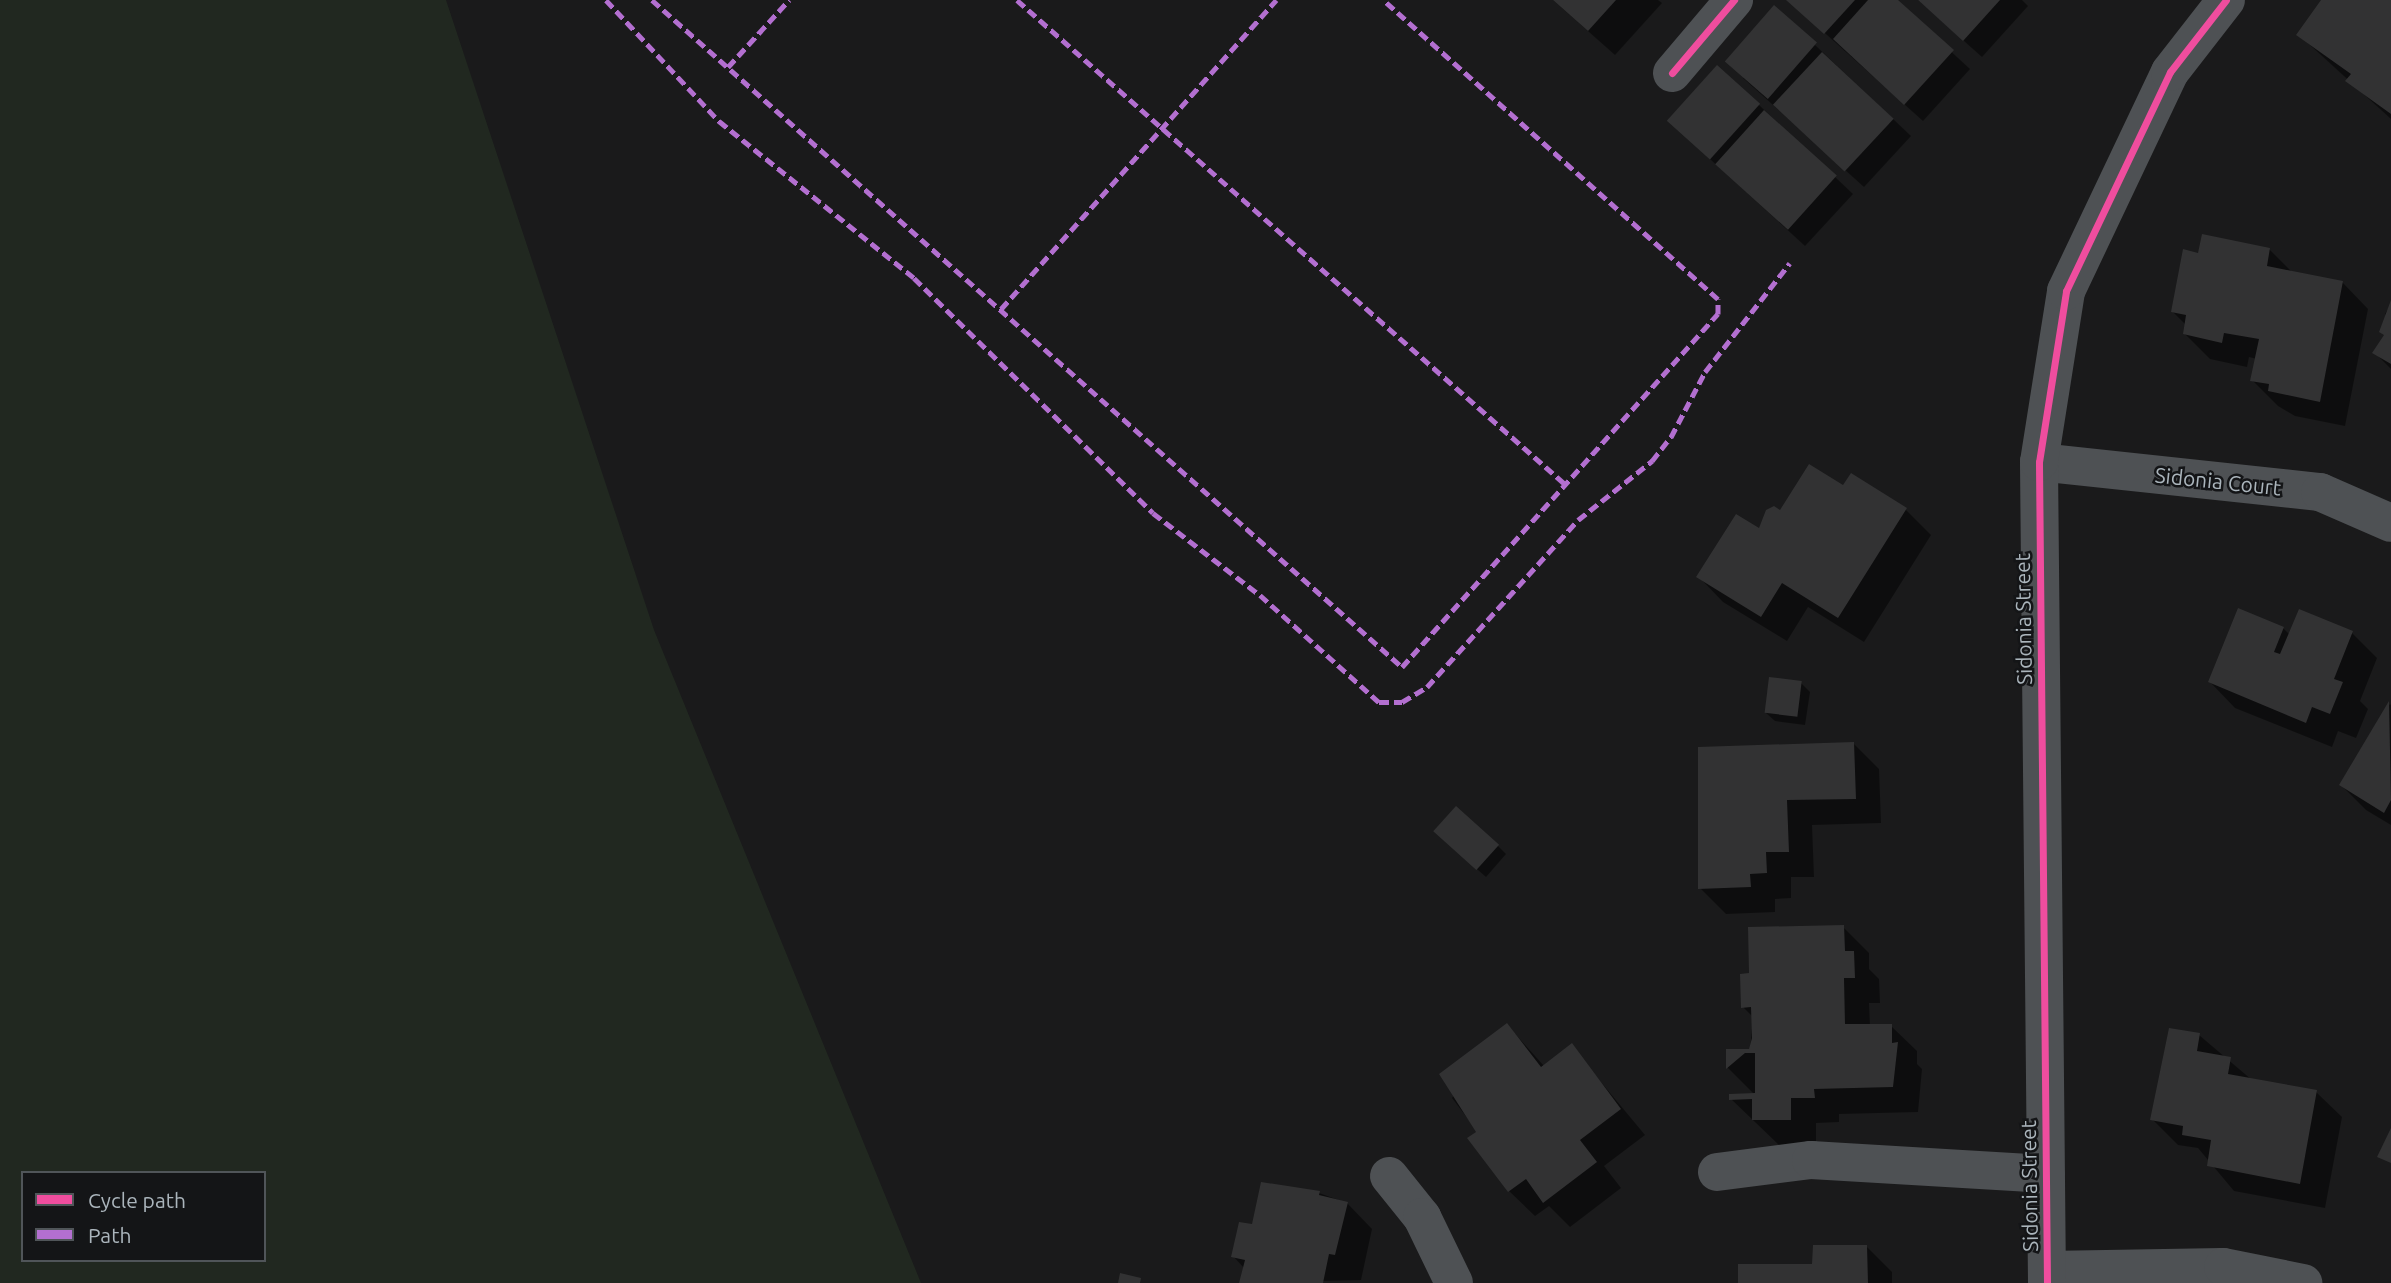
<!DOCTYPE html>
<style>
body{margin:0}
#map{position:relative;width:2391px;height:1283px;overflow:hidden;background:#1a1a1b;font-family:Ubuntu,sans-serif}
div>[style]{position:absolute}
.green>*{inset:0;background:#212820}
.shadow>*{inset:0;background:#0007}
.building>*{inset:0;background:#323233;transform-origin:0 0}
.minor>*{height:38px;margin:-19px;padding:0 19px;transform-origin:19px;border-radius:19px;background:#4e5154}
.quiet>*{height:5px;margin-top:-2.5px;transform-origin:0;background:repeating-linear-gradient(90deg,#b36fd0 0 10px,transparent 0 15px)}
.cycleway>*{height:7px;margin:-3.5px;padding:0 3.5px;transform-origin:3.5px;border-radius:3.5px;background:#ef4d9e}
span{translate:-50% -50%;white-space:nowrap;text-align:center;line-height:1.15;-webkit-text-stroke:5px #141517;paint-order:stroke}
.street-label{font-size:21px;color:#abb5bc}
.legend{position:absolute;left:21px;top:1171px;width:245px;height:91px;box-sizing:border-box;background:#141517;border:2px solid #505559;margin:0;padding:9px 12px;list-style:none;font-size:21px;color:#abb5bc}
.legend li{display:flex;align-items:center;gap:14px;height:35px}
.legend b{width:35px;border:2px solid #505559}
</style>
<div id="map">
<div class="green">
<i style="clip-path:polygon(evenodd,0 0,446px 0,654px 630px,921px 1283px,0 1283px,0 0,23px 1173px,264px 1173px,264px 1260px,23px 1260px,23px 1173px)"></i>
</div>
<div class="shadow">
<i style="clip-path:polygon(1553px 0,1658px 0,1662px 3px,1615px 55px)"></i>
<i style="clip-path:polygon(1788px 0,1895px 0,1970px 69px,1923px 121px)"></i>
<i style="clip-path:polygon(1918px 0,2022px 0,2028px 6px,1982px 57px)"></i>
<i style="clip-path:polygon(2323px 0,2391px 2px,2391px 119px,2298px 34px)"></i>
<i style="clip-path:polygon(1815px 45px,1911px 136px,1864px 187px,1743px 78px)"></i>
<i style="clip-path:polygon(1759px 105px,1853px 194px,1805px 246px,1687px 138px)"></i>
<i style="clip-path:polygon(2269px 249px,2293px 273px,2343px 283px,2368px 309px,2345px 426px,2295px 416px,2278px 406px,2252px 380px,2257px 359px,2249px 357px,2247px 367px,2210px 359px,2185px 334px,2186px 325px,2172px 311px,2200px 255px)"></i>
<i style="clip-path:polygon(2391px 304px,2391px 369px,2375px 353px,2385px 336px,2389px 318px,2385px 314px)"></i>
<i style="clip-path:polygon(1843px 488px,1906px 510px,1931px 535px,1864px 642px,1808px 607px,1787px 641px,1723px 602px,1698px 576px,1780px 512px)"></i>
<i style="clip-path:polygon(2283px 628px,2290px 635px,2352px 633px,2377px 658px,2360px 701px,2368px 709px,2356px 738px,2338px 731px,2332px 747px,2235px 708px,2210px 682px)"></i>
<i style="clip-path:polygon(1801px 683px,1810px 692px,1805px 725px,1775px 721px,1766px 713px)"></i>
<i style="clip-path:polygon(2390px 704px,2391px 705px,2391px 825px,2366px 810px,2341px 785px)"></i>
<i style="clip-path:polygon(1853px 743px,1879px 769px,1881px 823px,1812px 825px,1814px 877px,1791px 877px,1791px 898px,1775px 899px,1775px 912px,1726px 914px,1700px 888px,1699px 748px)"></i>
<i style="clip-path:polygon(1444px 840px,1498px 846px,1506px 854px,1486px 877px)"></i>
<i style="clip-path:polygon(1843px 927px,1869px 953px,1869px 969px,1879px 979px,1880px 1003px,1869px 1003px,1870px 1026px,1891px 1026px,1917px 1051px,1917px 1064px,1922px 1069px,1918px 1112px,1839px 1114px,1839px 1122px,1816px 1123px,1816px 1145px,1779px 1145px,1731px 1099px,1755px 1095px,1728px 1068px,1728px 1051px,1750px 1051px,1753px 1017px,1743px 1007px,1751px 975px)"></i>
<i style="clip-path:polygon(1507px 1025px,1544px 1066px,1571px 1046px,1645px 1135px,1604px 1166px,1621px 1188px,1570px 1227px,1549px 1206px,1535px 1216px,1509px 1191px,1478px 1132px,1452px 1098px)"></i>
<i style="clip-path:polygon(2199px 1035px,2252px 1080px,2316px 1092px,2342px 1117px,2325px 1208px,2234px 1191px,2198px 1148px,2178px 1145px,2152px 1119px)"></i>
<i style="clip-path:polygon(1319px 1193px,1347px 1203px,1372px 1229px,1361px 1280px,1241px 1283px,1244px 1268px,1233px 1256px,1253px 1227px)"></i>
<i style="clip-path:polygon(1867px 1247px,1892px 1272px,1892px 1283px,1740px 1283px,1814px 1266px)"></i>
</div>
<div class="building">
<i style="clip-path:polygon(1553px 0,1616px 0,1588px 31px)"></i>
<i style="clip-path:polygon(1786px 0,1855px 0,1824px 34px)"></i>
<i style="clip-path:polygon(1868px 0,1898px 0,1954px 50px,1904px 105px,1833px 39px)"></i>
<i style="clip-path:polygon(1918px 0,2000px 0,1963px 41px)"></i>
<i style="clip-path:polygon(2321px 0,2391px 0,2391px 114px,2345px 81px,2351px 74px,2296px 35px)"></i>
<i style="left:1774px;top:5px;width:57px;height:75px;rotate:41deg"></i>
<i style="left:1822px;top:52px;width:98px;height:72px;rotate:43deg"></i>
<i style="left:1717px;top:65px;width:58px;height:75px;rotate:42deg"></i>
<i style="left:1764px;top:110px;width:98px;height:73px;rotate:42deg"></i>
<i style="clip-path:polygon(2202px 234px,2270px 248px,2267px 266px,2343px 281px,2320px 402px,2268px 391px,2269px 384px,2250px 381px,2259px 339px,2224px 333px,2222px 343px,2183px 334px,2186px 315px,2171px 312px,2183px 249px,2198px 253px)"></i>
<i style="clip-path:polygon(2391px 300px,2391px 364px,2372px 353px,2384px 335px,2379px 332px)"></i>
<i style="clip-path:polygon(1809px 464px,1843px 485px,1851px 473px,1907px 508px,1838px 618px,1782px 583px,1761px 617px,1696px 577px,1736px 514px,1759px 528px,1766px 510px,1774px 506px,1780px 510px)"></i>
<i style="clip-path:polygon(2238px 608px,2284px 627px,2274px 652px,2280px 654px,2299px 609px,2353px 631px,2334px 679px,2343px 682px,2330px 714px,2312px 707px,2306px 723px,2208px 682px)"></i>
<i style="left:1769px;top:677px;width:33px;height:36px;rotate:7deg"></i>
<i style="clip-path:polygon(2389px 701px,2391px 800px,2384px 813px,2339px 785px)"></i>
<i style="clip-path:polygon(1854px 742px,1856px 799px,1787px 800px,1789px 852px,1766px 852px,1767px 873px,1750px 874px,1751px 887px,1698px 889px,1698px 747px)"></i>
<i style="left:1456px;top:806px;width:58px;height:34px;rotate:42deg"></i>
<i style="clip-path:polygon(1844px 925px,1845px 951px,1854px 951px,1855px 978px,1844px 978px,1845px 1024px,1892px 1024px,1892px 1043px,1898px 1042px,1893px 1087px,1814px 1089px,1815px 1098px,1791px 1098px,1791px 1120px,1752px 1120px,1752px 1099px,1729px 1100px,1729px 1094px,1755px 1093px,1755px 1053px,1745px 1053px,1726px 1069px,1726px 1049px,1749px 1049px,1752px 1038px,1751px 1007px,1741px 1008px,1740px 974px,1749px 973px,1748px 927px)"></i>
<i style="clip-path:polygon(1507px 1023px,1541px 1067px,1572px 1043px,1621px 1109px,1580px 1140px,1597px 1162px,1543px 1203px,1526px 1179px,1508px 1192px,1467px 1138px,1476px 1132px,1439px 1074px)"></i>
<i style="clip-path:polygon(2169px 1028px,2200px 1033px,2197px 1051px,2231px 1057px,2228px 1074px,2317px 1090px,2300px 1184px,2207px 1166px,2211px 1140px,2182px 1135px,2183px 1126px,2150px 1120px)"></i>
<i style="clip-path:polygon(2391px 1128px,2391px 1163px,2377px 1157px)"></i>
<i style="clip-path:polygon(1261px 1182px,1320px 1191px,1319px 1195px,1348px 1202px,1335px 1255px,1329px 1254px,1323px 1283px,1239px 1283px,1245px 1260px,1231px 1257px,1239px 1222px,1252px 1224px)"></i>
<i style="clip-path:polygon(1813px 1245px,1867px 1245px,1868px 1283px,1738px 1283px,1738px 1264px,1812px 1264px)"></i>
<i style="clip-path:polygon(1120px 1273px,1141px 1278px,1140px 1283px,1118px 1283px)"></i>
</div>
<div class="minor">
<i style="left:1672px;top:73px;width:96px;rotate:-49.7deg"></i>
<i style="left:2039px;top:462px;width:283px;rotate:6.1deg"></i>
<i style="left:2320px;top:492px;width:77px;rotate:23.6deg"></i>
<i style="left:1717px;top:1172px;width:95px;rotate:-7.3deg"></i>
<i style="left:1811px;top:1160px;width:235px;rotate:3.4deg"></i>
<i style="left:1389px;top:1176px;width:53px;rotate:51.2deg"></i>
<i style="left:1422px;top:1217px;width:73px;rotate:64.1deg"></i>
<i style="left:2047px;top:1270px;width:176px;rotate:-1deg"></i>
<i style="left:2223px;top:1267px;width:82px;rotate:11.3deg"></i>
<i style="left:2047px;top:1283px;width:821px;rotate:-90.56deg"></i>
<i style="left:2039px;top:462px;width:173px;rotate:-81deg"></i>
<i style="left:2066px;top:291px;width:242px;rotate:-64.6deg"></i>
<i style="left:2170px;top:72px;width:91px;rotate:-52.1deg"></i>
</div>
<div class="quiet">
<i style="left:606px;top:0;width:166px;rotate:47deg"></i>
<i style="left:719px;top:121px;width:250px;rotate:38.8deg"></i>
<i style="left:914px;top:278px;width:335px;rotate:44.5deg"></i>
<i style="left:1153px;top:513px;width:135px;rotate:37.5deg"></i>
<i style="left:1260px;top:595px;width:160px;rotate:42deg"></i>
<i style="left:1379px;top:702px;width:23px"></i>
<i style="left:1402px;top:702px;width:29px;rotate:-31deg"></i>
<i style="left:1427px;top:687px;width:225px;rotate:-47.9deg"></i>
<i style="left:1578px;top:520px;width:95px;rotate:-38.6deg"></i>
<i style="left:1652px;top:461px;width:31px;rotate:-52deg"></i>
<i style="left:1671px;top:437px;width:73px;rotate:-62.4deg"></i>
<i style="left:1705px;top:372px;width:138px;rotate:-52.1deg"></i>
<i style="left:652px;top:0;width:1004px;rotate:41.65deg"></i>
<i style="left:1402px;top:667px;width:474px;rotate:-48.2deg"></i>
<i style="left:1718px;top:314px;width:15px;rotate:-90deg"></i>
<i style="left:1718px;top:299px;width:448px;rotate:-138.2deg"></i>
<i style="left:1017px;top:0;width:734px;rotate:41.46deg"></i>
<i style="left:728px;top:67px;width:91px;rotate:-47.7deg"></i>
<i style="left:1001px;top:309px;width:414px;rotate:-48.3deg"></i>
</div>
<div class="cycleway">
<i style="left:1672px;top:73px;width:96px;rotate:-49.7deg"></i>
<i style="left:2047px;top:1283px;width:821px;rotate:-90.56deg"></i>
<i style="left:2039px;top:462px;width:173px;rotate:-81deg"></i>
<i style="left:2066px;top:291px;width:242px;rotate:-64.6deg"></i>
<i style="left:2170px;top:72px;width:91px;rotate:-52.1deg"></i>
</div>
<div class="street-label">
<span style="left:2218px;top:481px;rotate:6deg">Sidonia Court</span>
<span style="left:2023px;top:619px;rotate:-91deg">Sidonia Street</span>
<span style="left:2029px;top:1186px;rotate:-91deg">Sidonia Street</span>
</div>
<ul class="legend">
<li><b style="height:9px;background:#ef4d9e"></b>Cycle path</li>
<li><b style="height:9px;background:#b36fd0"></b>Path</li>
</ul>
</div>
